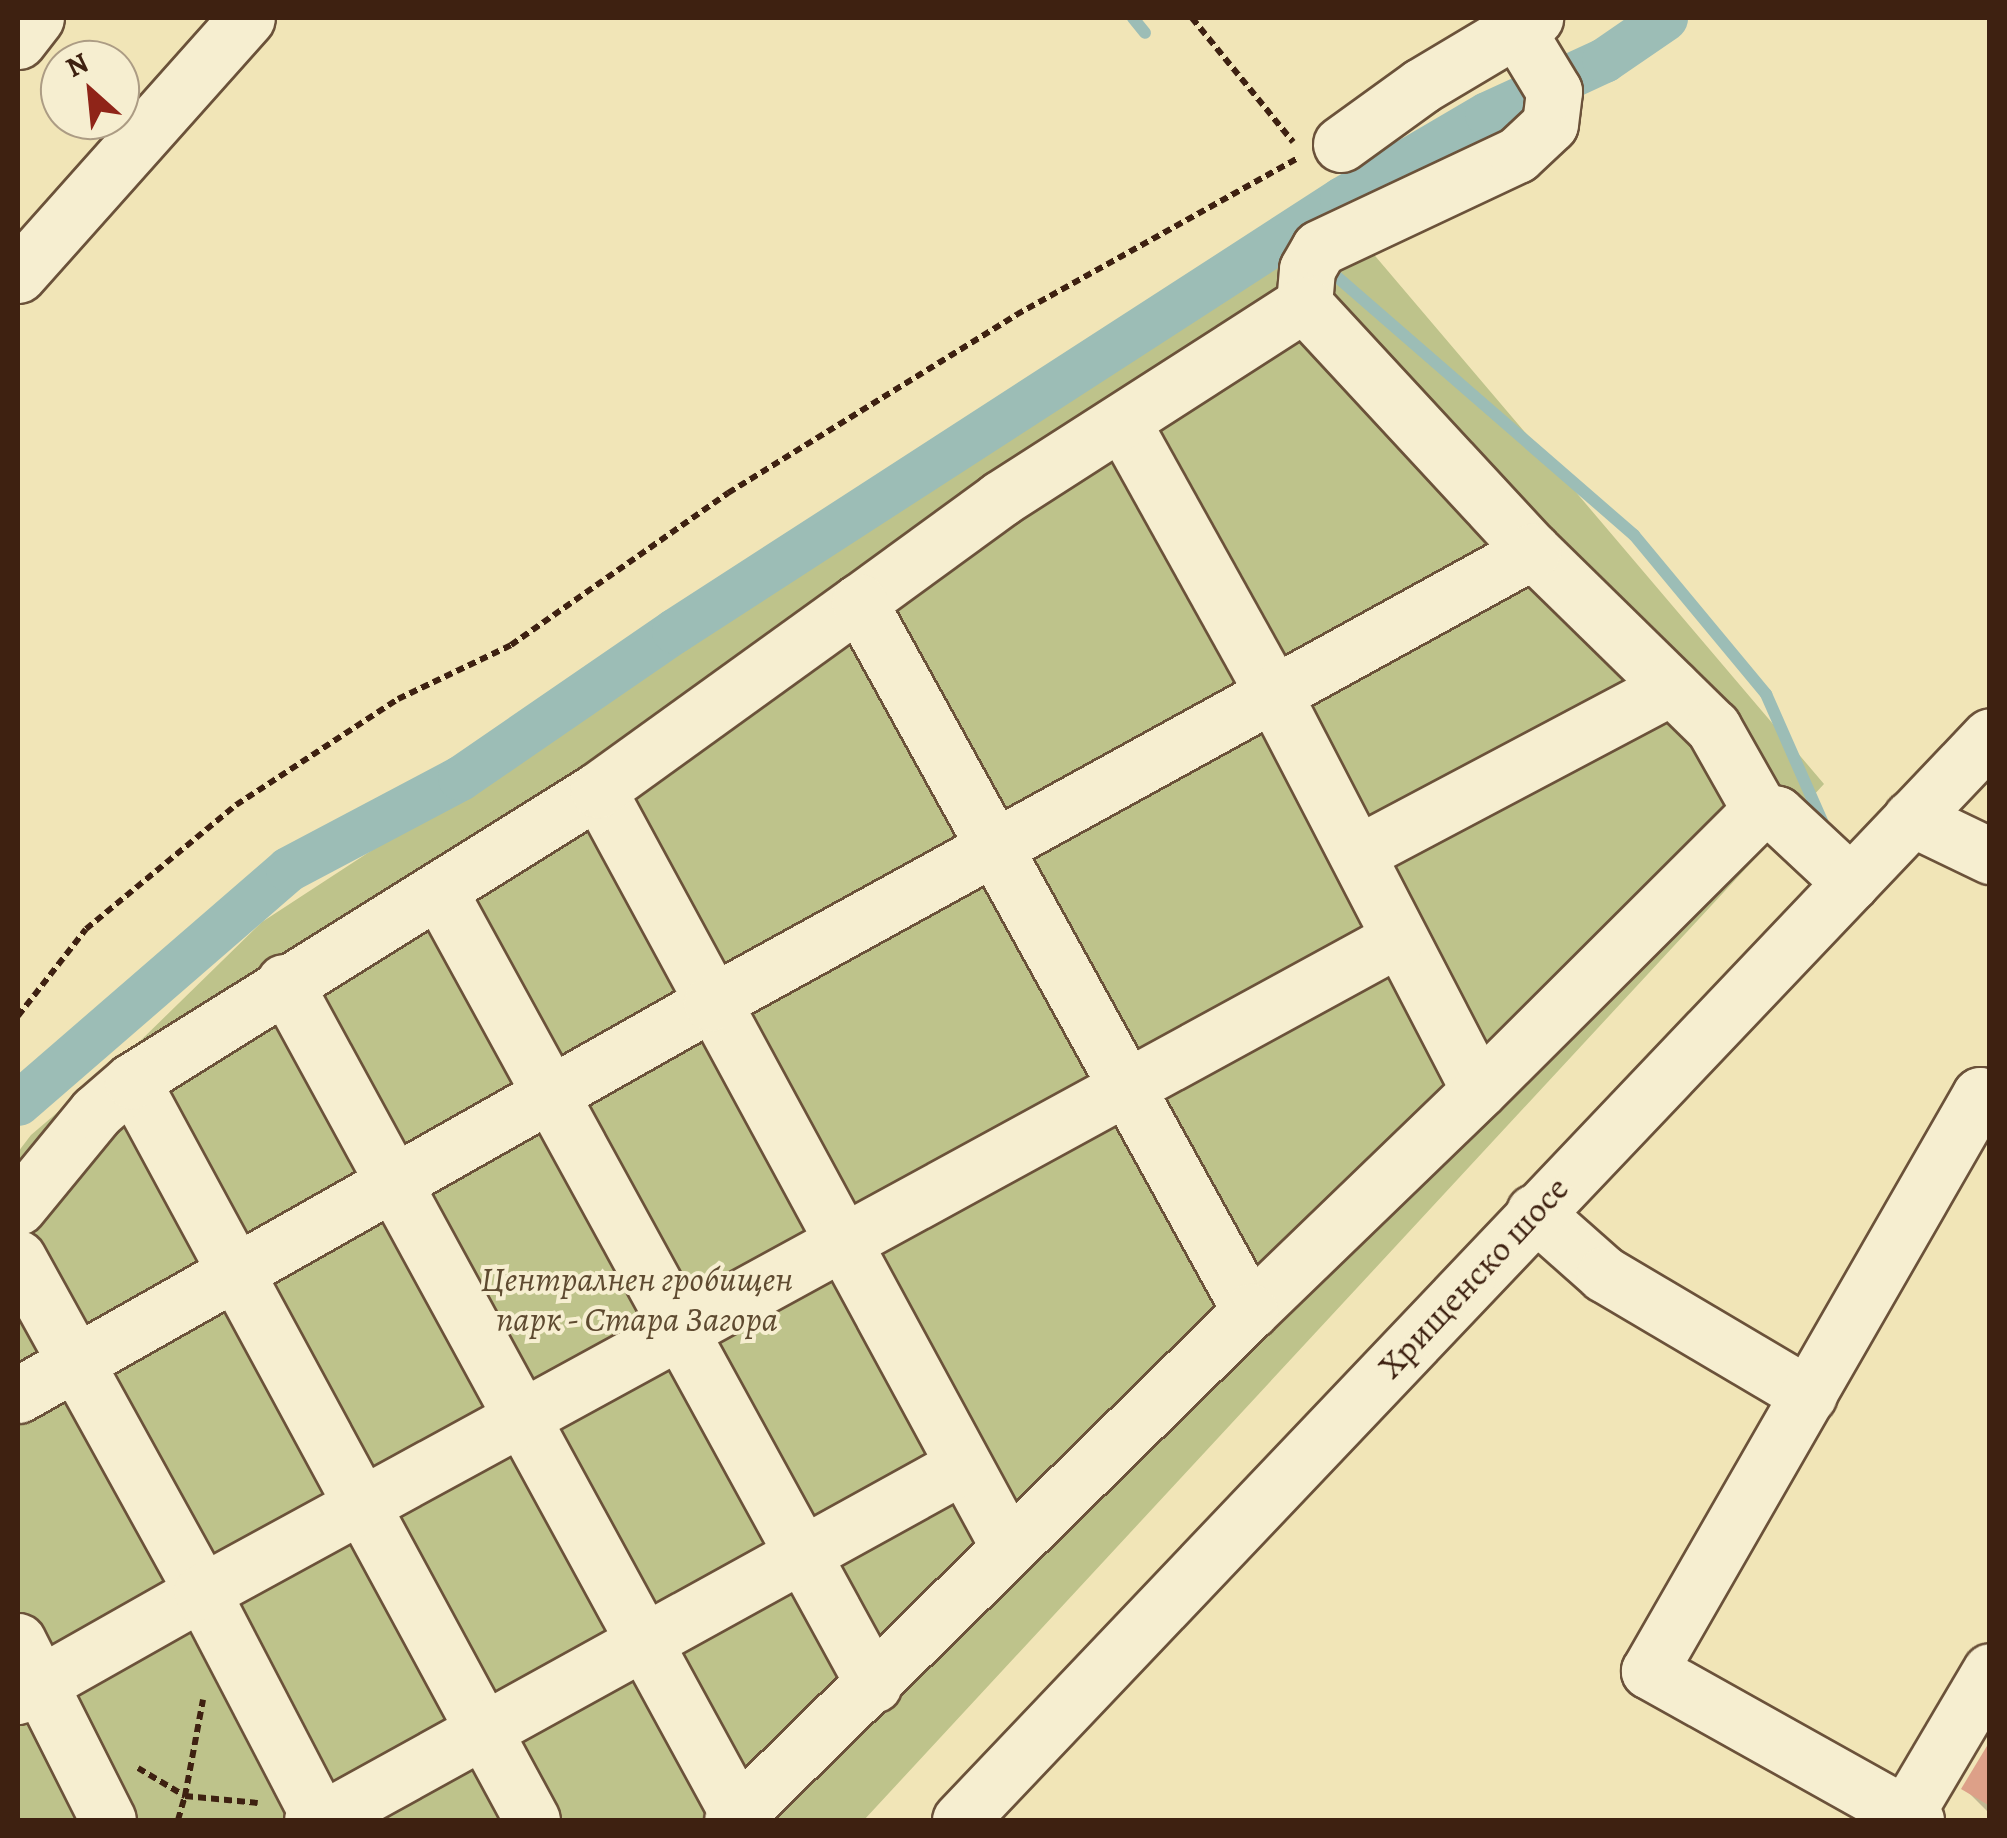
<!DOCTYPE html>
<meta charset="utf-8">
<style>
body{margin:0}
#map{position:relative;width:2007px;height:1838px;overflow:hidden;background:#f1e5b7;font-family:Alegreya,serif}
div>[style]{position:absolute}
.green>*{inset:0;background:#bec38b}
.shadow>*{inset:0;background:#0003}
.stream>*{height:12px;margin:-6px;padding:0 6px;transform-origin:6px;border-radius:6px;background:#9cbdb6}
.canal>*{height:45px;margin:-22.5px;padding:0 22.5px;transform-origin:22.5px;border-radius:22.5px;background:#9cbdb6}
.building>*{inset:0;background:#dda088}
.path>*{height:6px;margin-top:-3px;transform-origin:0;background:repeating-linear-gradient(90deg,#3e2111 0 8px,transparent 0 13px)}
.roads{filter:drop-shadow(2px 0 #6b523a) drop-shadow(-2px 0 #6b523a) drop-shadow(0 2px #6b523a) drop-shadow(0 -2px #6b523a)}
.minor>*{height:55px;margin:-27.5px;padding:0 27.5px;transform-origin:27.5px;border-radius:27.5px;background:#f6eed0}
span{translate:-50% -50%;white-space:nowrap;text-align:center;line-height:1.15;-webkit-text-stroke:8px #f6eed0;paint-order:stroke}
.street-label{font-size:35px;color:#3e2111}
.park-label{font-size:35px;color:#5e4a30;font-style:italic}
.frame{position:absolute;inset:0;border:20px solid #3e2111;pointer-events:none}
.north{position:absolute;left:40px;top:40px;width:100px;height:100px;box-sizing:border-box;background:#f6eed0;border:2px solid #ac9c84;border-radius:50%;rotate:333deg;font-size:28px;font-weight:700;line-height:40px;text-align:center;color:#3e2111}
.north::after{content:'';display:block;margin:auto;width:35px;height:45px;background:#8f2418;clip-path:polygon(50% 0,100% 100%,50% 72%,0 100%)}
</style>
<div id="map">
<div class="green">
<i style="clip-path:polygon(1342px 217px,1824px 784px,864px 1820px,18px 1820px,18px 1152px,31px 1135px,135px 1046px,262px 922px)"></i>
</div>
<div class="shadow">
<i style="clip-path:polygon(1990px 1746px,1990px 1814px,1964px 1788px)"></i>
</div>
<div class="stream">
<i style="left:1133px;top:18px;width:19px;rotate:51deg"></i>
<i style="left:1336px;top:276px;width:395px;rotate:41deg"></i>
<i style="left:1634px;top:535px;width:207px;rotate:50.3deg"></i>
<i style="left:1766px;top:694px;width:151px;rotate:66.2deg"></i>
</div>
<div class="canal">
<i style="left:18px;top:1103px;width:357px;rotate:-40.9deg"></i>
<i style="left:288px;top:869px;width:195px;rotate:-27.9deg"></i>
<i style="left:460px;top:778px;width:260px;rotate:-34.5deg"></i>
<i style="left:674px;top:631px;width:796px;rotate:-32.89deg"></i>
<i style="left:1342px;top:199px;width:168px;rotate:-30.4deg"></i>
<i style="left:1487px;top:114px;width:129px;rotate:-24.8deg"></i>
<i style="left:1604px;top:60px;width:74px;rotate:-34.5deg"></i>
</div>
<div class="building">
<i style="clip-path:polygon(1990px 1741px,1990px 1806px,1961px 1789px)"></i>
</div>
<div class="path">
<i style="left:1192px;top:18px;width:160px;rotate:50.8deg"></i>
<i style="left:18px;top:1016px;width:110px;rotate:-52deg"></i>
<i style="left:86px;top:929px;width:195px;rotate:-39.6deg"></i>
<i style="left:236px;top:805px;width:194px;rotate:-33.2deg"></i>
<i style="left:398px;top:699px;width:125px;rotate:-25.5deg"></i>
<i style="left:511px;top:645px;width:265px;rotate:-35deg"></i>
<i style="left:728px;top:493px;width:339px;rotate:-31.7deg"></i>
<i style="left:1016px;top:315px;width:321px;rotate:-29.1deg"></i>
<i style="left:138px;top:1768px;width:55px;rotate:30.8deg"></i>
<i style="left:185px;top:1796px;width:98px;rotate:-79.4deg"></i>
<i style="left:178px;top:1820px;width:25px;rotate:-74deg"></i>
<i style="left:185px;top:1796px;width:73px;rotate:5.5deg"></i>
</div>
<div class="roads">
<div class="minor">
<i style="left:18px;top:41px;width:29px;rotate:-52deg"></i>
<i style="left:1341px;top:144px;width:99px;rotate:-35.9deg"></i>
<i style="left:1421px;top:86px;width:133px;rotate:-30.8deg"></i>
<i style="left:18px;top:275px;width:344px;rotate:-48.3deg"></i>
<i style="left:1304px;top:304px;width:35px;rotate:-85deg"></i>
<i style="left:1307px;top:269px;width:24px;rotate:-60deg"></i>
<i style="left:1319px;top:248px;width:219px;rotate:-25.2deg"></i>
<i style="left:1517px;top:155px;width:45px;rotate:-43.2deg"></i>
<i style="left:1550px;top:124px;width:33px;rotate:-83deg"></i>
<i style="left:1554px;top:91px;width:71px;rotate:-121.2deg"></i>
<i style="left:1124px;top:425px;width:307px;rotate:60.9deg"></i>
<i style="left:1273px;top:693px;width:447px;rotate:62.6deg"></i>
<i style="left:1479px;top:1090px;width:318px;rotate:136deg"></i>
<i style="left:859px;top:602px;width:175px;rotate:-36.1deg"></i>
<i style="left:1000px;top:499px;width:361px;rotate:-32.7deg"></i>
<i style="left:1304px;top:304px;width:337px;rotate:47.2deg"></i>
<i style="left:1533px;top:551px;width:252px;rotate:44.4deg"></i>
<i style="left:1713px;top:727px;width:95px;rotate:60.5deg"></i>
<i style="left:1760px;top:810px;width:17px;rotate:13deg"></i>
<i style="left:1777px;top:814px;width:101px;rotate:43deg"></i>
<i style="left:598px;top:790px;width:862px;rotate:61.53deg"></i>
<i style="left:1911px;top:818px;width:88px;rotate:25.7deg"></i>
<i style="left:1358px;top:853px;width:355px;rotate:-27.9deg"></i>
<i style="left:439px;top:891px;width:905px;rotate:61.28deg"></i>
<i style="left:284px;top:982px;width:948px;rotate:61.38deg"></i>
<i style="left:132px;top:1081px;width:840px;rotate:61.57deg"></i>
<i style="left:1479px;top:1090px;width:397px;rotate:-44.9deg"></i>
<i style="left:18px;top:1207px;width:123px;rotate:-50.6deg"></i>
<i style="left:96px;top:1112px;width:48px;rotate:-40.7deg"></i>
<i style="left:132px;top:1081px;width:549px;rotate:-31.98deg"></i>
<i style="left:598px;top:790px;width:322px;rotate:-35.8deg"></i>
<i style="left:859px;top:602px;width:810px;rotate:61.12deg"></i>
<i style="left:1250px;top:1311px;width:726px;rotate:135.5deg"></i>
<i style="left:1534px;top:1212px;width:94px;rotate:41.5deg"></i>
<i style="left:1604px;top:1274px;width:238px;rotate:30.6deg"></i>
<i style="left:18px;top:1258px;width:381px;rotate:61.1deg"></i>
<i style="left:202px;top:1592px;width:211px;rotate:150.5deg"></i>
<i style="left:18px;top:1395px;width:796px;rotate:-29.49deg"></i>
<i style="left:711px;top:1003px;width:938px;rotate:-28.81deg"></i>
<i style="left:18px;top:1641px;width:200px;rotate:63.3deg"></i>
<i style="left:1905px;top:1815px;width:167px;rotate:-59.4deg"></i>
<i style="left:312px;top:1820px;width:8px;rotate:-23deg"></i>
<i style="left:319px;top:1817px;width:254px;rotate:-117.5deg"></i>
<i style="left:202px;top:1592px;width:1360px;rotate:-28.64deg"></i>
<i style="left:321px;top:1820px;width:732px;rotate:-28.91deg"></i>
<i style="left:960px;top:1820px;width:1495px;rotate:-46.46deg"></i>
<i style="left:1916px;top:1820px;width:306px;rotate:-150.8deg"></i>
<i style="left:1649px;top:1671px;width:664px;rotate:-60.12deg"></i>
<i style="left:1980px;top:1095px;width:12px;rotate:31deg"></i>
</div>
</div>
<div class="street-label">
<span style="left:1473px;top:1277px;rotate:-47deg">Хрищенско шосе</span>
</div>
<div class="park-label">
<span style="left:637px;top:1299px">Централнен гробищен<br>парк - Стара Загора</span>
</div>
<div class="frame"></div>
<div class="north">N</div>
</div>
